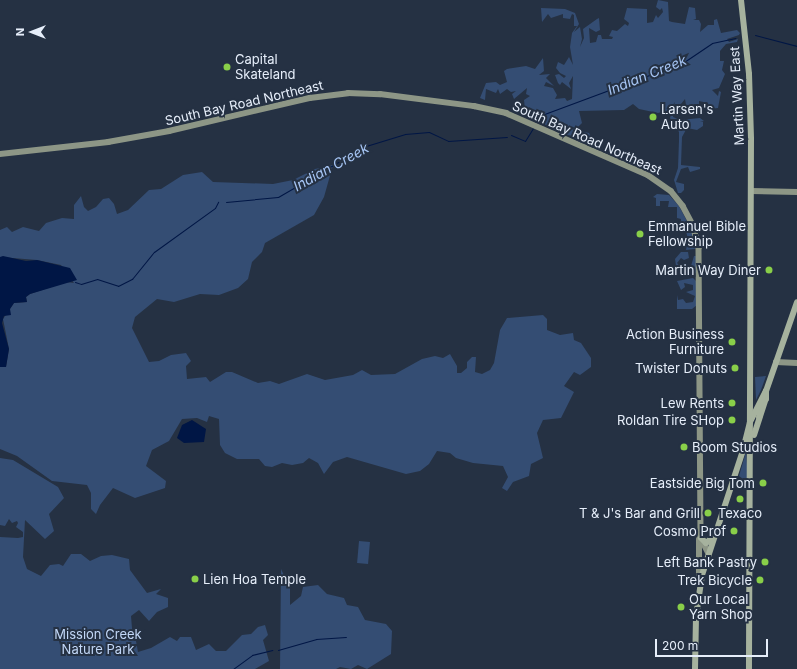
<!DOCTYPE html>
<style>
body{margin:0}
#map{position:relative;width:797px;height:669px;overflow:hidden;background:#253143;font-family:Inter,sans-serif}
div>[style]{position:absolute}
.green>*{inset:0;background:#344d73;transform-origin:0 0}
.water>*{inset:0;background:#001645}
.stream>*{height:1px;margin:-0.5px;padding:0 0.5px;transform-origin:0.5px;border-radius:0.5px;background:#001645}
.secondary>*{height:5.5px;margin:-2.75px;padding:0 2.75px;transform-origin:2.75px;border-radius:2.75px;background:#8d9686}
.primary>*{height:6px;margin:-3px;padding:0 3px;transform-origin:3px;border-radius:3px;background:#a6b29e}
.dots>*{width:11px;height:11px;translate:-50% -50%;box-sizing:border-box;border:2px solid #253143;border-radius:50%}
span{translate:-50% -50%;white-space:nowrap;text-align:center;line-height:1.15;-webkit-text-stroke:4px #253143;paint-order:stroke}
.poi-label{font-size:13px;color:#e6eefa}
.left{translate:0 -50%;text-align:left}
.right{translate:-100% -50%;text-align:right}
.street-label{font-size:13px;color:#e6eefa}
.park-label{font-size:13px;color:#c2d7f7}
.water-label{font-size:14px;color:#a6c5f4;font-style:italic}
.north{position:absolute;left:12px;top:12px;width:40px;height:40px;-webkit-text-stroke:3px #253143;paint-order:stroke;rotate:270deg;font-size:11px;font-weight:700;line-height:16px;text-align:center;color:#e6eefa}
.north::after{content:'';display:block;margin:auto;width:14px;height:18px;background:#e6eefa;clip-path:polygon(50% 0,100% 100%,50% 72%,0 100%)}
.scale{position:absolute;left:655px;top:639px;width:113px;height:18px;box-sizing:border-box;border:2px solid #e6eefa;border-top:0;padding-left:5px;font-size:12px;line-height:14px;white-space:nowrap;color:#e6eefa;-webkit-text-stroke:3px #253143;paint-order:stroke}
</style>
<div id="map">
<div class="green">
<i style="clip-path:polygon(658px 0,668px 2px,669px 21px,672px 22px,685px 24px,689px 7px,695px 8px,696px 19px,693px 20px,699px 20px,701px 24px,700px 32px,708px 25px,714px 25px,714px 20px,717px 19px,721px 33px,737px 30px,740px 33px,739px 35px,727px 39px,729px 42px,738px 39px,737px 42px,726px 44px,720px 51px,720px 61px,724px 61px,722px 70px,725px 74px,719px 88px,712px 90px,718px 96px,719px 91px,721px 92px,718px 108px,709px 109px,708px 103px,699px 101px,699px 109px,693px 109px,691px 105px,686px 105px,685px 99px,673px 114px,673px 117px,680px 120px,700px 118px,704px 121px,700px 122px,703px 122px,703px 126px,697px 130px,687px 128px,682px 137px,681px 165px,700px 167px,700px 169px,690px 172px,688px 167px,681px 169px,676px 182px,684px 184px,684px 190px,681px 193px,678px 193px,674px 180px,678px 168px,679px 140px,679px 132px,670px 118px,675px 102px,669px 110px,658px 113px,639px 109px,633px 104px,624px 110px,579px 111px,582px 123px,578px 127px,571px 129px,589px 133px,591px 137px,581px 143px,572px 136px,560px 133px,530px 116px,520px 114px,519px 108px,525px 109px,524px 100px,530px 96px,526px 94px,527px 88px,514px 99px,512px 94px,516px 91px,511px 92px,507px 89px,500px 94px,498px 89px,496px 93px,486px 89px,485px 100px,480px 98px,486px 83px,496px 82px,500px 85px,507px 82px,504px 71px,507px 69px,526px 66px,535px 69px,543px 58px,544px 71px,539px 75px,550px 74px,546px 78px,554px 86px,546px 82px,544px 86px,553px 88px,557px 95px,555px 99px,565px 98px,567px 101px,572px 99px,573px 76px,569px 83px,571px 89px,562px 82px,560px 85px,558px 83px,555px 75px,559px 74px,564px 78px,566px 76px,560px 73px,556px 68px,558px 62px,564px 65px,569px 57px,573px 65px,570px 47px,572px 33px,577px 26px,574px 26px,574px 15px,572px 14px,570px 19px,563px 18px,563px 14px,551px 18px,548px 14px,542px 22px,541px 8px,565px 9px,575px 13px,579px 24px,574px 32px,580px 27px,582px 39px,580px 47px,584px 38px,583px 29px,597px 19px,599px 18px,600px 30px,596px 32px,589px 28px,590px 43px,596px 42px,598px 35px,601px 35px,602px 39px,612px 39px,613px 37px,609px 36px,612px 30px,617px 31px,625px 24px,628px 26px,629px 23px,624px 19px,627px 8px,647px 9px,647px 23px,653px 22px,656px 15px,658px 18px,663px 12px,662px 8px,660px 10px,656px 7px)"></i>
<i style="clip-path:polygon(333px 165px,324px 197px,314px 215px,265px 243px,262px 252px,252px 262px,248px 279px,238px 288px,219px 295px,200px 294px,174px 302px,157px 299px,135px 317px,132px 328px,149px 362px,159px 361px,171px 355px,186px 353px,191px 361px,186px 366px,187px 379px,206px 377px,210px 382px,226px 372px,232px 372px,258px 383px,270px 381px,279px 384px,307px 374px,325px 380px,353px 375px,362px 370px,371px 375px,395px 374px,422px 359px,435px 356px,443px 358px,450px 354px,457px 366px,457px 373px,461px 373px,467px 368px,467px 362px,472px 357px,476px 357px,475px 372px,482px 374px,490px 370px,494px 363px,500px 330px,507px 318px,543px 315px,547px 319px,547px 330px,560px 335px,573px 333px,574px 340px,581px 343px,591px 358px,591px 367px,580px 375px,574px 372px,564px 386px,574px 392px,561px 418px,543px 420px,537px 433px,543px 458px,531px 464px,529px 476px,513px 482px,507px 491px,502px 488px,508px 477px,503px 466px,473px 463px,456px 458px,450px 453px,437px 451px,429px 464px,420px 471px,406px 474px,347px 457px,333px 462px,324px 474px,318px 463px,309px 458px,303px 463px,292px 465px,282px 463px,272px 467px,265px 466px,259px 459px,237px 459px,225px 453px,220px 445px,219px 419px,209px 416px,207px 422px,197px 418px,182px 419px,169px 441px,152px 450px,146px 466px,166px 481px,165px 488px,135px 498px,113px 488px,100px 505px,96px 514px,91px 509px,91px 493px,87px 485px,52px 481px,17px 456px,0 449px,0 367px,6px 367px,9px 349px,3px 319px,14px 303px,27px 302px,26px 297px,30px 294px,66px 282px,74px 283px,61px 265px,37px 260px,0 257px,0 230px,7px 227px,12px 232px,23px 227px,39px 231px,46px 223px,62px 218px,74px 219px,74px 205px,81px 196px,84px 207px,88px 211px,96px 207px,103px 199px,109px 198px,114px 204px,117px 214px,128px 210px,149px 190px,161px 189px,183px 175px,202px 172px,213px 182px,273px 184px,293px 180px,315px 169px)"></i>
<i style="clip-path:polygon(657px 194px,669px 195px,679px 206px,691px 229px,695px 249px,686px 250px,688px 239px,685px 227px,681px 227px,681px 219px,677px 218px,677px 207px,668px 207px,669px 201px,660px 201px,660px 206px,656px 206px,656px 198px,653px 197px)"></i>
<i style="clip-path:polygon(681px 252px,688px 252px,689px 258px,684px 260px,681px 258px,677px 263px,681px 267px,677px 272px,673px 268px,676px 266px,675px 259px)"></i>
<i style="clip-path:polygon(694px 256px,696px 256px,696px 273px,682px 267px,685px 264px,691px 266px)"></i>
<i style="clip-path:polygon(693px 278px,697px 282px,697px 305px,692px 309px,677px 309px,677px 295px,678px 300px,683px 299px,686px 303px,693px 302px,695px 296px,686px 292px,693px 290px,693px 285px,684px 283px,685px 287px,681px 290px,677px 281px)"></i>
<i style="clip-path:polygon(766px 376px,761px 390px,756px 400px,755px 377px)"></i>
<i style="clip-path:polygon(746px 452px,748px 479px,743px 479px,739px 476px)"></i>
<i style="clip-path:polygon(0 458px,13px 460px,58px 487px,64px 498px,49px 514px,54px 531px,45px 539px,25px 520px,23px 557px,27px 569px,41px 576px,50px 565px,59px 564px,63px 566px,71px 554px,81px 554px,90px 561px,101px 556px,112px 555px,129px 559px,130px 570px,147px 593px,161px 589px,156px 594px,168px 598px,168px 607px,157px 612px,149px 621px,139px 610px,131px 616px,133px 640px,136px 641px,138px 652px,151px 648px,170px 637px,177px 641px,180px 637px,191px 637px,196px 650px,209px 644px,216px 651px,226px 651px,242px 635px,251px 634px,258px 627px,265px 625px,268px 635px,263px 640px,269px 661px,255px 669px,0 669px,0 537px,18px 538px,23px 537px,23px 532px,16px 527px,18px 523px,17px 521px,12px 523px,9px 519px,5px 526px,0 525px)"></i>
<i style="left:359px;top:541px;width:11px;height:22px;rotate:5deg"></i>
<i style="clip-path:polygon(281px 569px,290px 588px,290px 605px,301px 596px,303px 587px,318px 585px,327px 594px,344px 598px,347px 605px,358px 607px,365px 620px,386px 624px,392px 631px,391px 654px,367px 669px,358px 665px,351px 669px,340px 667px,336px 669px,280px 669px)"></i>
</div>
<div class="water">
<i style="clip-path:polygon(3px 256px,26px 261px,37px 260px,70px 268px,77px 280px,30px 294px,26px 297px,27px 302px,14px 303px,10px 309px,11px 315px,4px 316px,2px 323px,9px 349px,6px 367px,0 367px,0 257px)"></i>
<i style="clip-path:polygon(192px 420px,206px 429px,204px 442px,184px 443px,177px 438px,182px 425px)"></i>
</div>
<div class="stream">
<i style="left:755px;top:35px;width:43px;rotate:14.7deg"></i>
<i style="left:536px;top:120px;width:5px;rotate:-53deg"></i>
<i style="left:539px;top:116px;width:155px;rotate:-20.4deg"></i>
<i style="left:684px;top:62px;width:34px;rotate:-34deg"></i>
<i style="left:712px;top:43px;width:24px;rotate:-12deg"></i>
<i style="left:511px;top:135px;width:15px;rotate:23deg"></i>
<i style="left:525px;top:141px;width:15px;rotate:-58deg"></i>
<i style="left:226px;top:202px;width:52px;rotate:-5.5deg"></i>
<i style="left:278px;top:197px;width:102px;rotate:-30.1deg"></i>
<i style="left:366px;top:146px;width:41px;rotate:-17.1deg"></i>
<i style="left:405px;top:134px;width:24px;rotate:-5deg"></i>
<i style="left:429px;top:132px;width:21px;rotate:25deg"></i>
<i style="left:448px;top:141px;width:59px;rotate:-3.9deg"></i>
<i style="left:75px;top:282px;width:6px;rotate:18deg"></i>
<i style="left:81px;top:284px;width:17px;rotate:-17deg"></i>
<i style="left:97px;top:279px;width:22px;rotate:18deg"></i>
<i style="left:118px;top:286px;width:16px;rotate:-27deg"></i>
<i style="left:132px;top:279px;width:35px;rotate:-51deg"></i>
<i style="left:154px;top:252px;width:75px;rotate:-35.8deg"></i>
<i style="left:215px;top:208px;width:7px;rotate:-63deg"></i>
<i style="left:278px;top:650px;width:40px;rotate:-16deg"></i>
<i style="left:316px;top:639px;width:30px;rotate:-4deg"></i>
<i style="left:233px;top:669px;width:24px;rotate:-36deg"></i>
<i style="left:252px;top:655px;width:21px;rotate:-14deg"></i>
</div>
<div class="secondary">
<i style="left:0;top:154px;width:109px;rotate:-6.3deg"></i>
<i style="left:108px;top:142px;width:62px;rotate:-10.2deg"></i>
<i style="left:169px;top:131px;width:145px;rotate:-13.2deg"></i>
<i style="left:310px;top:98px;width:38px;rotate:-7deg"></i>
<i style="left:348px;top:93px;width:32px;rotate:2deg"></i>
<i style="left:380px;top:94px;width:95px;rotate:7.3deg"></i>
<i style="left:474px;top:106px;width:33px;rotate:12deg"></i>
<i style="left:506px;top:113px;width:155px;rotate:23.6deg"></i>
<i style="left:648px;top:175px;width:28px;rotate:35deg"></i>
<i style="left:671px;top:191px;width:19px;rotate:51deg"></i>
<i style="left:683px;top:206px;width:21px;rotate:62deg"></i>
<i style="left:693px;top:225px;width:23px;rotate:75deg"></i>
<i style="left:699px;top:247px;width:291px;rotate:89.6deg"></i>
<i style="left:701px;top:538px;width:16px;rotate:63deg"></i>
<i style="left:751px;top:191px;width:46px;rotate:1.2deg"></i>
<i style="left:776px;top:362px;width:21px;rotate:3deg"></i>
<i style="left:699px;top:583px;width:43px;rotate:-90deg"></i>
</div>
<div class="primary">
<i style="left:741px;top:0;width:74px;rotate:83.8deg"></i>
<i style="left:749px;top:74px;width:65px;rotate:88.2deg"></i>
<i style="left:751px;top:139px;width:530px;rotate:90.22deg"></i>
<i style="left:765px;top:394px;width:97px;rotate:-70.8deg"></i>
<i style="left:759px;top:417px;width:14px;rotate:-78deg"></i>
<i style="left:754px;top:435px;width:38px;rotate:-72deg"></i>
<i style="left:766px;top:399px;width:8px;rotate:-90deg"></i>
<i style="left:701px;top:538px;width:7px;rotate:45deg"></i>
<i style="left:706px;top:543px;width:8px;rotate:-40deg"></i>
<i style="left:695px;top:669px;width:52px;rotate:-88.9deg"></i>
<i style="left:696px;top:617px;width:42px;rotate:-81.9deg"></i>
<i style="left:702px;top:575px;width:132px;rotate:-71.8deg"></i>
<i style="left:743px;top:450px;width:29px;rotate:-76deg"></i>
<i style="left:750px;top:422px;width:35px;rotate:-63deg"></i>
</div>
<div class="dots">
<i style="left:227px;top:67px;background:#89cf49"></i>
<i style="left:653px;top:117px;background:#89cf49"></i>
<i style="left:640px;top:234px;background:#89cf49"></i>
<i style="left:769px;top:270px;background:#89cf49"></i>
<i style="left:732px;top:342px;background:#89cf49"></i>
<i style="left:735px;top:368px;background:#89cf49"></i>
<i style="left:732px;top:403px;background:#89cf49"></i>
<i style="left:732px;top:420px;background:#89cf49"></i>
<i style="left:684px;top:447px;background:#89cf49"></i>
<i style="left:763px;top:483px;background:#89cf49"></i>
<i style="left:740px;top:499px;background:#89cf49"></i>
<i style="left:708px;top:513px;background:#89cf49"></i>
<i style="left:734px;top:531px;background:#89cf49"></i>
<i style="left:765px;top:562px;background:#89cf49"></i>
<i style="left:195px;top:579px;background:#89cf49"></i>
<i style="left:760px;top:580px;background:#89cf49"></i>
<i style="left:681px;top:607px;background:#89cf49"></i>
</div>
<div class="poi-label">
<span class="left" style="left:235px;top:67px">Capital<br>Skateland</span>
<span class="left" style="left:661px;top:117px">Larsen's<br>Auto</span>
<span class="left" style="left:648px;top:234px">Emmanuel Bible<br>Fellowship</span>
<span class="right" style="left:761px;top:270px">Martin Way Diner</span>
<span class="right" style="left:724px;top:342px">Action Business<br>Furniture</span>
<span class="right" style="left:727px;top:368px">Twister Donuts</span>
<span class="right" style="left:724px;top:403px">Lew Rents</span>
<span class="right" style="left:724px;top:420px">Roldan Tire SHop</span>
<span class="left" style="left:692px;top:447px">Boom Studios</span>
<span class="right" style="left:755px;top:483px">Eastside Big Tom</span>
<span class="right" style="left:700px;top:513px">T &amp; J's Bar and Grill</span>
<span style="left:740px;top:513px">Texaco</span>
<span class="right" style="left:726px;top:531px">Cosmo Prof</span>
<span class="right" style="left:757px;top:562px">Left Bank Pastry</span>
<span class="left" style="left:203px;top:579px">Lien Hoa Temple</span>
<span class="right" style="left:752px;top:580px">Trek Bicycle</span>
<span class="left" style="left:689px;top:607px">Our Local<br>Yarn Shop</span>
</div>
<div class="street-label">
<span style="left:737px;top:96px;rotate:-93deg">Martin Way East</span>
<span style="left:244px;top:103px;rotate:-13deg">South Bay Road Northeast</span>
<span style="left:587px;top:138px;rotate:24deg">South Bay Road Northeast</span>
</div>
<div class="park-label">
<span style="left:98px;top:642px">Mission Creek<br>Nature Park</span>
</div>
<div class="water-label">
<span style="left:647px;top:75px;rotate:-22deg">Indian Creek</span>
<span style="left:331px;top:167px;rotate:-29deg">Indian Creek</span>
</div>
<div class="north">N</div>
<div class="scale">200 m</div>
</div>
